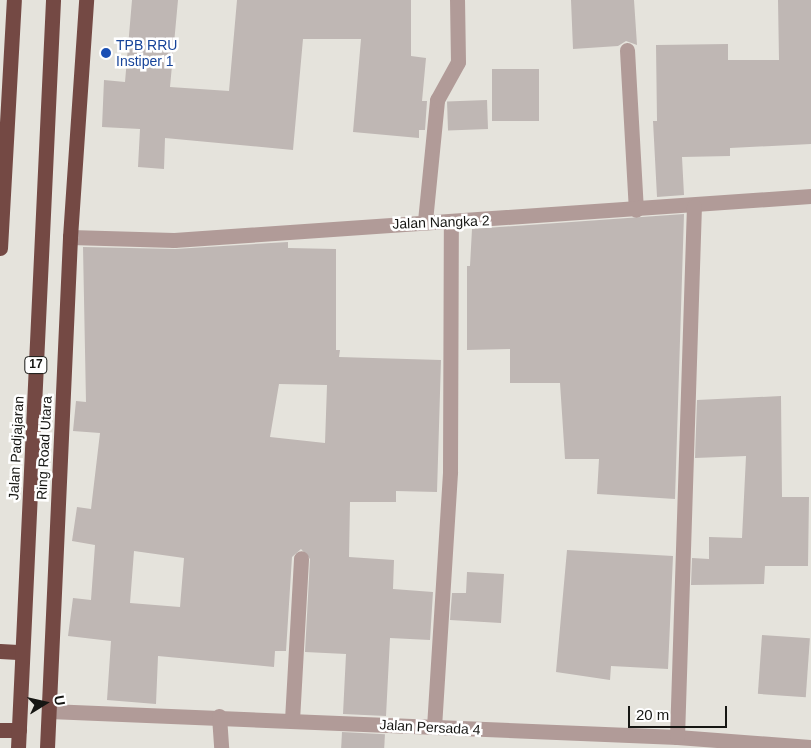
<!DOCTYPE html>
<style>
body{margin:0}
#map{position:relative;width:811px;height:748px;overflow:hidden;background:#e5e3dc;font-family:Helvetica,sans-serif}
div>[style]{position:absolute}
.building>*{inset:0;background:#bfb7b4;transform-origin:0 0}
.minor>*{height:15px;margin:-7.5px;padding:0 7.5px;transform-origin:7.5px;border-radius:7.5px;background:#b19b98}
.highway>*{height:15px;margin:-7.5px;padding:0 7.5px;transform-origin:7.5px;border-radius:7.5px;background:#744944}
.dots>*{width:14px;height:14px;translate:-50% -50%;box-sizing:border-box;border:2px solid #fff;border-radius:50%}
span{translate:-50% -50%;white-space:nowrap;text-align:center;line-height:1.15;-webkit-text-stroke:5px #fff;paint-order:stroke}
.shield-label span{padding:1px 4px;background:#fff;border:1px solid;border-radius:4px;-webkit-text-stroke-width:0}
.shield-label{font-size:12px;color:#161613;font-weight:700}
.transit-label{font-size:14px;color:#164399}
.left{translate:0 -50%;text-align:left}
.street-label{font-size:14px;color:#161613}
.north{position:absolute;left:20px;top:678px;width:50px;height:50px;-webkit-text-stroke:4px #fff;paint-order:stroke;rotate:80deg;font-size:14px;font-weight:700;line-height:20px;text-align:center;color:#161613}
.north::after{content:'';display:block;margin:auto;width:18px;height:22px;background:#161613;clip-path:polygon(50% 0,100% 100%,50% 72%,0 100%)}
.scale{position:absolute;left:628px;top:706px;width:99px;height:22px;box-sizing:border-box;border:2px solid #161613;border-top:0;padding-left:6px;font-size:15px;line-height:18px;white-space:nowrap;color:#161613;-webkit-text-stroke:4px #fff;paint-order:stroke}
</style>
<div id="map">
<div class="building">
<i style="clip-path:polygon(132px 0,178px 0,170px 87px,229px 91px,237px 0,411px 0,411px 56px,426px 58px,422px 101px,427px 101px,425px 130px,419px 130px,419px 138px,353px 132px,361px 39px,303px 39px,293px 150px,165px 138px,164px 169px,138px 167px,140px 129px,102px 127px,104px 80px,125px 82px)"></i>
<i style="clip-path:polygon(571px 0,634px 0,637px 45px,626px 41px,618px 46px,573px 49px)"></i>
<i style="clip-path:polygon(778px 0,811px 0,811px 144px,730px 148px,730px 156px,682px 157px,684px 195px,657px 197px,653px 121px,657px 121px,656px 45px,728px 44px,728px 60px,779px 60px)"></i>
<i style="left:492px;top:69px;width:47px;height:52px"></i>
<i style="left:487px;top:100px;width:29px;height:40px;rotate:88deg"></i>
<i style="clip-path:polygon(684px 214px,675px 499px,597px 494px,599px 459px,565px 459px,560px 383px,510px 383px,510px 349px,467px 350px,467px 266px,470px 266px,472px 229px)"></i>
<i style="clip-path:polygon(evenodd,288px 242px,288px 248px,336px 249px,336px 350px,340px 350px,339px 357px,441px 360px,437px 492px,396px 491px,396px 502px,350px 502px,349px 557px,394px 560px,393px 589px,433px 592px,430px 640px,390px 638px,386px 716px,343px 714px,346px 654px,305px 652px,310px 559px,301px 549px,292px 557px,286px 651px,275px 651px,274px 667px,158px 656px,156px 704px,107px 700px,111px 641px,68px 636px,73px 598px,91px 600px,95px 545px,72px 541px,77px 507px,91px 509px,100px 433px,73px 431px,76px 401px,86px 402px,83px 247px,175px 249px,288px 242px,279px 384px,327px 385px,325px 443px,270px 437px,279px 384px,288px 242px,134px 551px,184px 558px,180px 607px,130px 603px,134px 551px)"></i>
<i style="clip-path:polygon(781px 396px,782px 497px,809px 497px,808px 566px,765px 566px,764px 584px,691px 585px,692px 558px,709px 559px,709px 537px,742px 538px,746px 456px,695px 458px,697px 400px)"></i>
<i style="clip-path:polygon(567px 550px,673px 556px,668px 669px,611px 666px,610px 680px,556px 672px)"></i>
<i style="clip-path:polygon(467px 572px,504px 574px,501px 623px,450px 620px,452px 593px,466px 593px)"></i>
<i style="left:762px;top:635px;width:48px;height:59px;rotate:4deg"></i>
<i style="left:342px;top:732px;width:43px;height:16px;rotate:3deg"></i>
</div>
<div class="minor">
<i style="left:627px;top:50px;width:160px;rotate:86.8deg"></i>
<i style="left:425px;top:221px;width:122px;rotate:-84.3deg"></i>
<i style="left:437px;top:100px;width:43px;rotate:-61.1deg"></i>
<i style="left:458px;top:62px;width:62px;rotate:-90.9deg"></i>
<i style="left:70px;top:237px;width:104px;rotate:1.7deg"></i>
<i style="left:174px;top:240px;width:639px;rotate:-3.95deg"></i>
<i style="left:49px;top:711px;width:629px;rotate:2.37deg"></i>
<i style="left:677px;top:737px;width:134px;rotate:4.3deg"></i>
<i style="left:219px;top:716px;width:32px;rotate:86deg"></i>
<i style="left:292px;top:720px;width:162px;rotate:-86.8deg"></i>
<i style="left:434px;top:727px;width:256px;rotate:-86.4deg"></i>
<i style="left:450px;top:472px;width:248px;rotate:-89.8deg"></i>
<i style="left:677px;top:737px;width:531px;rotate:-88.17deg"></i>
</div>
<div class="highway">
<i style="left:0;top:248px;width:248px;rotate:-86.8deg"></i>
<i style="left:0;top:651px;width:22px;rotate:3deg"></i>
<i style="left:0;top:730px;width:19px"></i>
<i style="left:18px;top:748px;width:749px;rotate:-87.32deg"></i>
<i style="left:47px;top:748px;width:512px;rotate:-87.42deg"></i>
<i style="left:70px;top:237px;width:238px;rotate:-86.1deg"></i>
</div>
<div class="dots">
<i style="left:106px;top:53px;background:#1a4fb4"></i>
</div>
<div class="shield-label">
<span style="left:36px;top:365px">17</span>
</div>
<div class="transit-label">
<span class="left" style="left:116px;top:53px">TPB RRU<br>Instiper 1</span>
</div>
<div class="street-label">
<span style="left:441px;top:222px;rotate:-2deg">Jalan Nangka 2</span>
<span style="left:16px;top:448px;rotate:-87deg">Jalan Padjajaran</span>
<span style="left:44px;top:448px;rotate:-87deg">Ring Road Utara</span>
<span style="left:430px;top:727px;rotate:3deg">Jalan Persada 4</span>
</div>
<div class="north">U</div>
<div class="scale">20 m</div>
</div>
